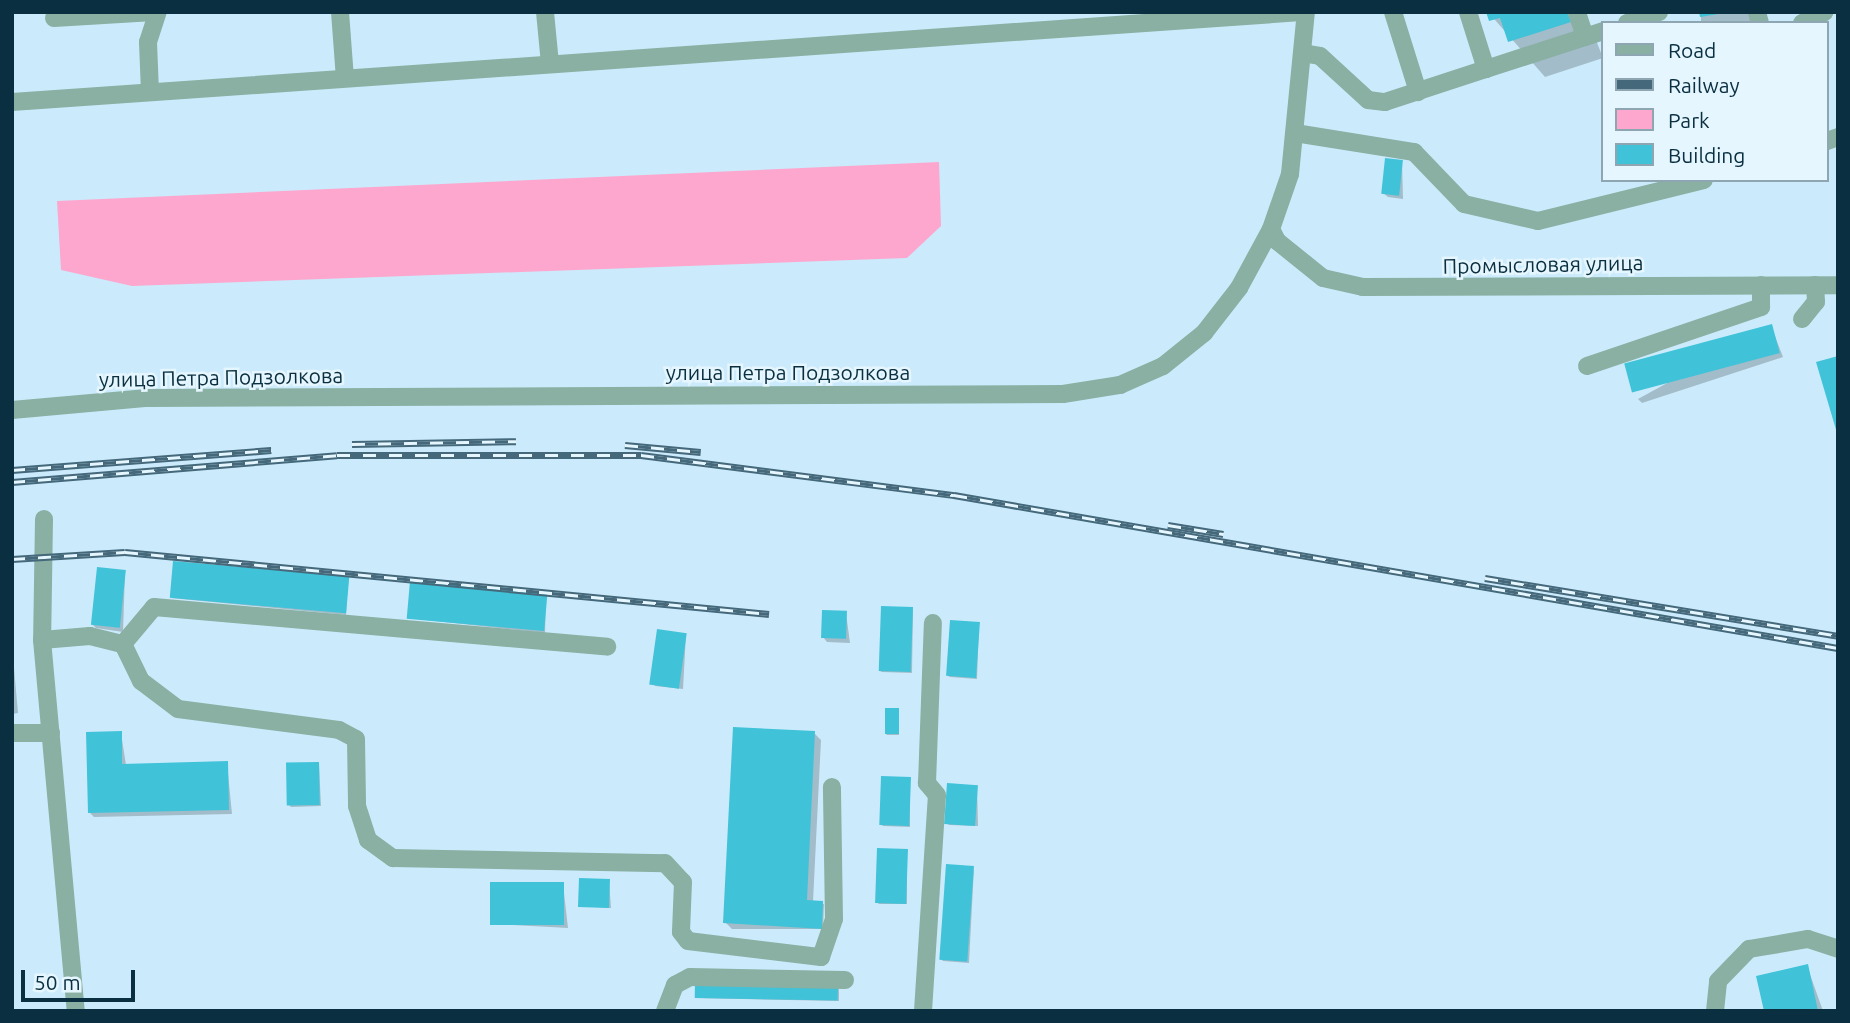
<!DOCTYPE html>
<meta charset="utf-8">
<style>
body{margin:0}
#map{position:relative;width:1850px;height:1023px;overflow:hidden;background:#cbebfc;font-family:Ubuntu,sans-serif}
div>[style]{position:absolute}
.green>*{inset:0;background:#fda7ce}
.shadow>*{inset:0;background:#0003;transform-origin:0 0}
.building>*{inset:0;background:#40c2d8;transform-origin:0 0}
.minor>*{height:18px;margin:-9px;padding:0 9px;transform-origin:9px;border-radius:9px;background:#89b0a2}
.rail>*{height:7px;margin-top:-3.5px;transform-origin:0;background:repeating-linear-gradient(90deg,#e6f6fe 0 13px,#45697a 0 26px);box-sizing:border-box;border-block:2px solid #45697a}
span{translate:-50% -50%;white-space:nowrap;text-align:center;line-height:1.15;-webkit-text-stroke:5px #e6f6fe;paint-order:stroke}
.street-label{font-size:21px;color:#092f40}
.frame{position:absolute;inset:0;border:14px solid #092f40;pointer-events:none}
.legend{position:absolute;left:1601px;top:21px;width:228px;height:161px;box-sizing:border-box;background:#e6f6fe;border:2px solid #8ea6b2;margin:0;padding:9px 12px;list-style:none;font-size:21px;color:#092f40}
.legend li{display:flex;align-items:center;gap:14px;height:35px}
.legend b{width:35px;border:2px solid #8ea6b2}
.scale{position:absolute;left:21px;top:970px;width:114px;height:32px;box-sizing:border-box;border:4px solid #092f40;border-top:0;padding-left:9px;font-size:21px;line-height:24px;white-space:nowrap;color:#092f40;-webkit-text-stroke:5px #e6f6fe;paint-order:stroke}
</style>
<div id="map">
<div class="green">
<i style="clip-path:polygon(939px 162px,941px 226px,907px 258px,132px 286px,61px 270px,57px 201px)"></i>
</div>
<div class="shadow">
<i style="clip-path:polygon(1488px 12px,1585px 12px,1603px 58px,1545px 77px)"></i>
<i style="left:1701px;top:12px;width:66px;height:13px"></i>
<i style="clip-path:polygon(1402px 162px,1403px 199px,1388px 197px,1383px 193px)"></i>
<i style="clip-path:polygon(1771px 326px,1783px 357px,1642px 403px,1638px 399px)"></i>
<i style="clip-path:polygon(125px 572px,123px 632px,96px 628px,92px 624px)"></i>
<i style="clip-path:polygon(348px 579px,346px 615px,171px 598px)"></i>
<i style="clip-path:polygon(546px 596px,545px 633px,408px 618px)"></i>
<i style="clip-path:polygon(913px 609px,912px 673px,882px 672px,880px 671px)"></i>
<i style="clip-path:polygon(846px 613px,850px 643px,827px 642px,823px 637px)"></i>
<i style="clip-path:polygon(979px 624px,977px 679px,950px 677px,948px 676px)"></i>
<i style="clip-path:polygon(686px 634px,683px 689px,655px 686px,654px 684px)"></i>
<i style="clip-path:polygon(12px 645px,18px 713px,12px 714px)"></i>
<i style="clip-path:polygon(899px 710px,899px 735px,887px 735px,885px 733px)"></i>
<i style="clip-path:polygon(121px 733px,126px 765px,227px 763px,232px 814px,94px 817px,90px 813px)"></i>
<i style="clip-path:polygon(814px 733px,821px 740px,813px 902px,824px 904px,823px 929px,732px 929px,725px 922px)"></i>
<i style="clip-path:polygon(319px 764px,321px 806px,291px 807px,289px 805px)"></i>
<i style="clip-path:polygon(910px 778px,910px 827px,883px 826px,881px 824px)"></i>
<i style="clip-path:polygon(977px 786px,978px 826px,949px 825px,947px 823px)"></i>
<i style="clip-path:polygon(907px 850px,907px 904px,879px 904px,877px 902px)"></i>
<i style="clip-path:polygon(974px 868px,969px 963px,943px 961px,941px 959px)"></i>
<i style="clip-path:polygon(609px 881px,611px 908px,580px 906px)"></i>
<i style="clip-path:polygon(563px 884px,568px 928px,492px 924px)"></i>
<i style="clip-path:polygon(1807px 966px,1823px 1011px,1766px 1011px)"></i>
<i style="clip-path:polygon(839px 988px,839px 1001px,696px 998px)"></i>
</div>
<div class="building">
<i style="clip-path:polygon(1486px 12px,1567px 12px,1571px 22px,1508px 42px,1500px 18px,1489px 21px)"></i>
<i style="clip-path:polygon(1699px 12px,1718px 12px,1718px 14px,1700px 17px)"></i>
<i style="left:1385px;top:158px;width:18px;height:36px;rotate:6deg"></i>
<i style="left:1772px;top:324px;width:30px;height:153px;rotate:75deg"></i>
<i style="clip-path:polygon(1838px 356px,1838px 433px,1837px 433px,1816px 362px)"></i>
<i style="left:173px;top:561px;width:177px;height:37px;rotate:5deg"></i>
<i style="left:97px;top:567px;width:29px;height:58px;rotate:6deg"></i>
<i style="left:410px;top:581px;width:138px;height:38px;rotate:5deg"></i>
<i style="left:881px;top:606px;width:32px;height:65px;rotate:2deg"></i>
<i style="left:822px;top:610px;width:25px;height:28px;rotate:2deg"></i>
<i style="left:950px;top:620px;width:30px;height:56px;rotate:4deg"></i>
<i style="left:657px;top:629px;width:30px;height:56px;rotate:8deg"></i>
<i style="left:885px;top:708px;width:14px;height:26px"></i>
<i style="clip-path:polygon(733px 727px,815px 731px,807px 900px,823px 901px,822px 929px,723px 923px)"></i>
<i style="clip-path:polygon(122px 731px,122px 764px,228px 761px,229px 810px,88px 813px,86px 732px)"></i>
<i style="left:319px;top:762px;width:43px;height:33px;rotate:89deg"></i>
<i style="left:881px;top:776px;width:30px;height:49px;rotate:2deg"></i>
<i style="left:947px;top:783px;width:31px;height:41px;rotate:4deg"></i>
<i style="left:877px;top:848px;width:31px;height:55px;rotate:2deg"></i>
<i style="left:946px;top:864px;width:28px;height:96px;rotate:4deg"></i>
<i style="left:579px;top:878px;width:31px;height:29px;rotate:2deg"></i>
<i style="left:490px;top:882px;width:74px;height:43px"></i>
<i style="clip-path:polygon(1808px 964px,1818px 1011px,1764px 1011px,1756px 976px)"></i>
<i style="left:695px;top:982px;width:143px;height:16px;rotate:1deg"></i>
</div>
<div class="minor">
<i style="left:340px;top:12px;width:66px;rotate:85.7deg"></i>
<i style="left:545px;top:12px;width:52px;rotate:84.5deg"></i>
<i style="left:1393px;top:12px;width:84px;rotate:72.6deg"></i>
<i style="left:1468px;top:12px;width:60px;rotate:72.5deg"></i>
<i style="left:1486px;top:69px;width:104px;rotate:-17.9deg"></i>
<i style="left:1585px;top:37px;width:26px;rotate:-108deg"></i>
<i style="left:1757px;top:12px;width:11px;rotate:75deg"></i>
<i style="left:54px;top:18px;width:100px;rotate:-3.4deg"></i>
<i style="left:1627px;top:23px;width:34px;rotate:-19deg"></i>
<i style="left:1802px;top:23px;width:25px;rotate:-26deg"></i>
<i style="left:1585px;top:37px;width:19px;rotate:-18deg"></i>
<i style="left:1302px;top:53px;width:18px;rotate:9deg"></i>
<i style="left:1320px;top:56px;width:65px;rotate:42.5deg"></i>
<i style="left:1368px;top:100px;width:17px;rotate:7deg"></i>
<i style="left:1385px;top:102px;width:106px;rotate:-18.1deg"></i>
<i style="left:150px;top:92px;width:50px;rotate:-92.3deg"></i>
<i style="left:148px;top:42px;width:32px;rotate:-72deg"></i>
<i style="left:12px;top:102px;width:1292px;rotate:-3.99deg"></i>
<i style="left:1295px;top:133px;width:121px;rotate:9.1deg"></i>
<i style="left:1414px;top:152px;width:72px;rotate:46.1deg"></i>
<i style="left:1464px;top:204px;width:76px;rotate:12.9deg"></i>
<i style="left:1538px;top:221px;width:171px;rotate:-13.9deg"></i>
<i style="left:1827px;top:141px;width:12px;rotate:-20deg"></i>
<i style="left:1271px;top:229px;width:13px;rotate:63deg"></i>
<i style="left:1277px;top:241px;width:59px;rotate:38.8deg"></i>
<i style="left:1323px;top:278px;width:41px;rotate:12.7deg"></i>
<i style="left:1363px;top:287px;width:475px;rotate:-0.2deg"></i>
<i style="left:1802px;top:319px;width:22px;rotate:-51deg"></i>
<i style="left:1816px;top:302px;width:17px;rotate:-93deg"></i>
<i style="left:1587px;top:366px;width:184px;rotate:-18.7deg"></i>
<i style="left:1761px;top:307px;width:22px;rotate:-90deg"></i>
<i style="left:12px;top:410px;width:136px;rotate:-5.1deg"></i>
<i style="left:147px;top:398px;width:916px;rotate:-0.25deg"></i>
<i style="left:1063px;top:394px;width:58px;rotate:-9deg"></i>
<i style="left:1120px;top:385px;width:47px;rotate:-23.8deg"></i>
<i style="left:1163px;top:366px;width:53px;rotate:-38.8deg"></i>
<i style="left:1204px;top:333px;width:57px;rotate:-52.1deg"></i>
<i style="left:1239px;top:288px;width:67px;rotate:-61.5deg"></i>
<i style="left:1271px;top:229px;width:58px;rotate:-70.9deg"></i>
<i style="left:1290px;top:174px;width:163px;rotate:-84.4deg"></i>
<i style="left:44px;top:519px;width:121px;rotate:90.9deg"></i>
<i style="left:42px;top:640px;width:373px;rotate:84.8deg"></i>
<i style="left:42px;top:640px;width:48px;rotate:-4.8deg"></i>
<i style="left:90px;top:636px;width:34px;rotate:14deg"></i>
<i style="left:123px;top:644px;width:41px;rotate:64.1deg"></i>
<i style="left:141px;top:681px;width:46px;rotate:37.1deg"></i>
<i style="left:178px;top:709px;width:162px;rotate:7.4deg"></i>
<i style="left:339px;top:730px;width:19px;rotate:28deg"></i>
<i style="left:356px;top:739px;width:67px;rotate:89.1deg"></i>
<i style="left:357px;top:806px;width:36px;rotate:72deg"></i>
<i style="left:368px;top:840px;width:31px;rotate:36deg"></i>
<i style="left:393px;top:858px;width:272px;rotate:1.1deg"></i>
<i style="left:665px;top:863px;width:26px;rotate:47deg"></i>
<i style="left:683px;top:882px;width:50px;rotate:92.3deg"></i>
<i style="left:681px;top:932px;width:11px;rotate:52deg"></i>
<i style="left:688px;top:941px;width:134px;rotate:6.9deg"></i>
<i style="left:821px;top:957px;width:40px;rotate:-71.1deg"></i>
<i style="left:834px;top:919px;width:132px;rotate:-90.9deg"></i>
<i style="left:123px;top:644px;width:48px;rotate:-50deg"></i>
<i style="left:154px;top:607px;width:455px;rotate:5deg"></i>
<i style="left:12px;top:733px;width:39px"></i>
<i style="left:665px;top:1011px;width:28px;rotate:-69deg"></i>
<i style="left:675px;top:985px;width:17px;rotate:-28deg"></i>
<i style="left:690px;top:977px;width:155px;rotate:1.1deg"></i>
<i style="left:923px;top:1011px;width:216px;rotate:-86.3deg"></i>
<i style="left:937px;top:795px;width:16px;rotate:-130deg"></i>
<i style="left:927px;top:783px;width:160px;rotate:-87.9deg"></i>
<i style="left:1715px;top:1011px;width:30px;rotate:-84deg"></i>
<i style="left:1718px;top:981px;width:45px;rotate:-45.9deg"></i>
<i style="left:1749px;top:949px;width:60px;rotate:-9.6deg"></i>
<i style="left:1808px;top:939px;width:32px;rotate:18deg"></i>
</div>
<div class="rail">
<i style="left:352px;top:444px;width:164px;rotate:-1deg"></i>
<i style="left:625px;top:445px;width:76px;rotate:5.3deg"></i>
<i style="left:12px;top:470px;width:260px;rotate:-4.4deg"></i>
<i style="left:12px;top:482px;width:326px;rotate:-4.7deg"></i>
<i style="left:337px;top:455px;width:304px"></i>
<i style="left:641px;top:455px;width:316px;rotate:7.3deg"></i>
<i style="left:954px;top:495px;width:897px;rotate:9.82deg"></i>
<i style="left:1168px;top:525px;width:56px;rotate:9.3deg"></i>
<i style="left:12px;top:559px;width:113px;rotate:-3.5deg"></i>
<i style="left:125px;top:552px;width:647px;rotate:5.5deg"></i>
<i style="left:1485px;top:578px;width:358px;rotate:9.3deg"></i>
</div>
<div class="street-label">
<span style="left:1543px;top:264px;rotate:-1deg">Промысловая улица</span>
<span style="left:788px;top:372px">улица Петра Подзолкова</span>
<span style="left:221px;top:377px;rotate:-1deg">улица Петра Подзолкова</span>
</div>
<div class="frame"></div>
<ul class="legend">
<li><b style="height:9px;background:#89b0a2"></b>Road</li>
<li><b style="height:9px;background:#45697a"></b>Railway</li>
<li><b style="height:19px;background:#fda7ce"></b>Park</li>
<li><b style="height:19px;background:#40c2d8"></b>Building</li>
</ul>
<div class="scale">50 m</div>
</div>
